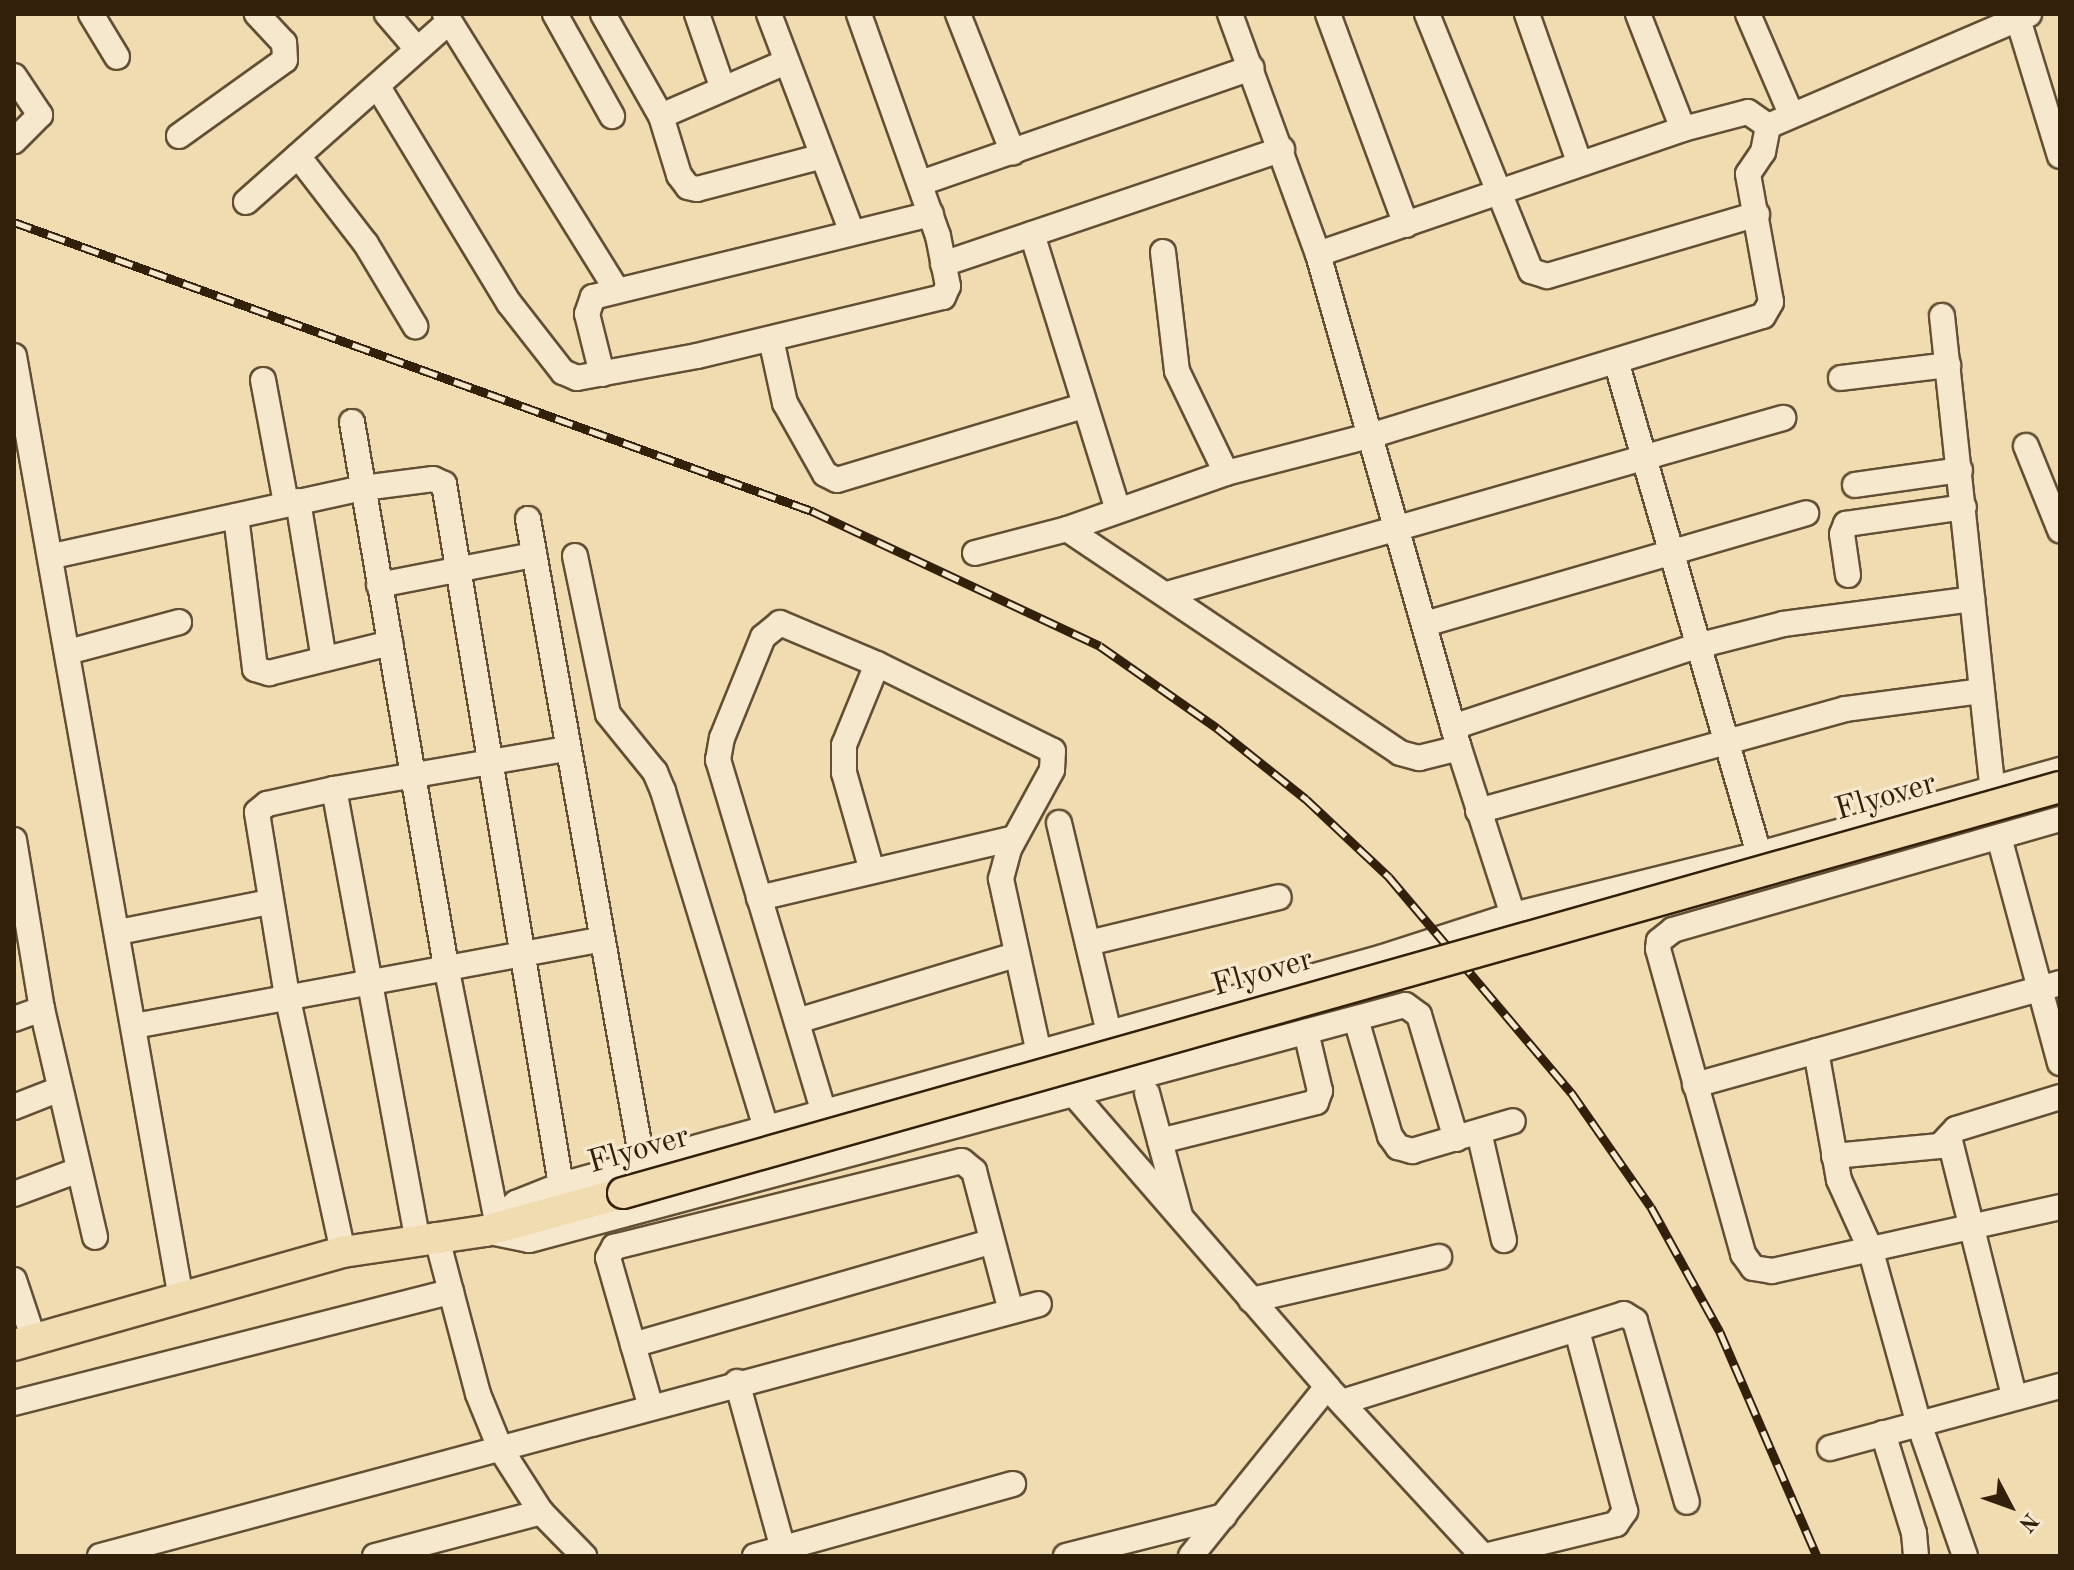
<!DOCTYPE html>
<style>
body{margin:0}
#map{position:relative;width:2074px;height:1570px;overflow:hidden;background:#f1dbb0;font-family:"Old Standard TT",serif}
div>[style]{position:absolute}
.roads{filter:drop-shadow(2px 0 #624f34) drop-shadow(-2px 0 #624f34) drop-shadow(0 2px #624f34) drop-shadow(0 -2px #624f34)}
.minor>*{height:24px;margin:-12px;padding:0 12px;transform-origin:12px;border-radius:12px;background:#f6e8cc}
.major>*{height:30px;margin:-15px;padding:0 15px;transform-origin:15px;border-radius:15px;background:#f1dbb0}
.rail>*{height:9px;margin-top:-4.5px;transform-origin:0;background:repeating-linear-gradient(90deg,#f6e8cc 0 18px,#33200b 0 36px);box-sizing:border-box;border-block:2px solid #33200b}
.bridges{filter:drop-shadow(2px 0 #33200b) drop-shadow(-2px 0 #33200b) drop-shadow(0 2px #33200b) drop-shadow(0 -2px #33200b)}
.major-bridge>*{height:30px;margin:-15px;padding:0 15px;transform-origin:15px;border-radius:15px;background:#f1dbb0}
span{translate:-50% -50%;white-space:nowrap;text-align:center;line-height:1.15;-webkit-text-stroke:7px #f6e8cc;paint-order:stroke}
.street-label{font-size:32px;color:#33200b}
.frame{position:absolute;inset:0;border:16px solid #33200b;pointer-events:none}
.north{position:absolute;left:1970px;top:1466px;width:80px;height:80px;-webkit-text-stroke:6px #f6e8cc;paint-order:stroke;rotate:131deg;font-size:22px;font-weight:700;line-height:32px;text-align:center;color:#33200b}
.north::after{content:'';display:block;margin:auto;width:28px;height:36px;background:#33200b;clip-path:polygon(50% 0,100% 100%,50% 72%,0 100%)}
</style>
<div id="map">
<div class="roads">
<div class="minor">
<i style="left:91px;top:14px;width:50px;rotate:58.8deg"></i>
<i style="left:387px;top:14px;width:46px;rotate:49.4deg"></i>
<i style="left:445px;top:14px;width:324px;rotate:58.1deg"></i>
<i style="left:555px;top:14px;width:117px;rotate:60.8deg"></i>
<i style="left:603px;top:14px;width:117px;rotate:60.4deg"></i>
<i style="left:661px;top:116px;width:62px;rotate:73deg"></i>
<i style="left:679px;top:175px;width:15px;rotate:53deg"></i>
<i style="left:688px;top:187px;width:9px;rotate:13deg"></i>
<i style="left:697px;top:189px;width:127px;rotate:-14.6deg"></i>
<i style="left:697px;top:14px;width:76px;rotate:70.9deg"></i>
<i style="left:769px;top:14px;width:234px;rotate:69.2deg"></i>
<i style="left:958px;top:14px;width:149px;rotate:68.4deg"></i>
<i style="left:1230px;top:14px;width:256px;rotate:69.9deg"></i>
<i style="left:1318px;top:254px;width:514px;rotate:74.07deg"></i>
<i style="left:1459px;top:748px;width:176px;rotate:72.1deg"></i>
<i style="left:1513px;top:915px;width:253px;rotate:-13.9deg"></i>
<i style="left:1759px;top:854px;width:313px;rotate:-15.6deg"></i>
<i style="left:1328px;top:14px;width:225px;rotate:69.7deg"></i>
<i style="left:1427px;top:14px;width:277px;rotate:68deg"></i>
<i style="left:1531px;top:271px;width:17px;rotate:17deg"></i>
<i style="left:1547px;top:276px;width:219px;rotate:-16.4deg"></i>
<i style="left:1527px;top:14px;width:157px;rotate:70.6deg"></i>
<i style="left:1638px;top:14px;width:123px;rotate:68.6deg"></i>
<i style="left:1748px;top:14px;width:109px;rotate:66.7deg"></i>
<i style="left:2018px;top:19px;width:143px;rotate:73deg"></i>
<i style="left:14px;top:76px;width:47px;rotate:56.3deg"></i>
<i style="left:40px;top:115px;width:37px;rotate:135deg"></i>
<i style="left:378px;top:87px;width:253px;rotate:58.8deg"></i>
<i style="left:509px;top:303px;width:88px;rotate:52deg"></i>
<i style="left:563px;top:372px;width:15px;rotate:23deg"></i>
<i style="left:577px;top:378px;width:122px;rotate:-10.4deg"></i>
<i style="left:697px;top:356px;width:253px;rotate:-13.5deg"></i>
<i style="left:943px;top:297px;width:12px;rotate:-66deg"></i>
<i style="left:948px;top:286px;width:51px;rotate:-101.3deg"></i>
<i style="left:938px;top:236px;width:236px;rotate:-109.6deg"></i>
<i style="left:661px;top:116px;width:136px;rotate:-23.4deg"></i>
<i style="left:179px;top:136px;width:130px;rotate:-35.6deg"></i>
<i style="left:285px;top:60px;width:17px;rotate:-93deg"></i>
<i style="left:284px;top:43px;width:40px;rotate:-133deg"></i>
<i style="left:298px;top:156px;width:111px;rotate:52.3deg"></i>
<i style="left:366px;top:244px;width:96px;rotate:59.1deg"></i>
<i style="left:921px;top:183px;width:350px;rotate:-19.2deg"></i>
<i style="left:246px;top:202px;width:271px;rotate:-41.6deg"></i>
<i style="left:1032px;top:234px;width:289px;rotate:72.7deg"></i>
<i style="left:1163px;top:252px;width:120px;rotate:83.3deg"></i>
<i style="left:1177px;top:371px;width:113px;rotate:64.3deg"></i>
<i style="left:1318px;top:254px;width:386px;rotate:-18.9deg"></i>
<i style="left:1683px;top:129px;width:67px;rotate:-14.7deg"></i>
<i style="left:1748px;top:112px;width:24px;rotate:35deg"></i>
<i style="left:943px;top:264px;width:358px;rotate:-18.7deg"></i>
<i style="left:1942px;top:316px;width:477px;rotate:83.9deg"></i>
<i style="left:771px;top:339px;width:66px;rotate:77.7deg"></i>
<i style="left:785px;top:403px;width:81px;rotate:60.6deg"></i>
<i style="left:825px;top:474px;width:13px;rotate:27deg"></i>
<i style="left:837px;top:480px;width:258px;rotate:-16.7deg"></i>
<i style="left:14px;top:356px;width:957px;rotate:79.95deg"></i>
<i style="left:1616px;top:361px;width:513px;rotate:73.82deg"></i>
<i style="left:602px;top:374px;width:62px;rotate:-104deg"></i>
<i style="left:587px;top:314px;width:18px;rotate:-71deg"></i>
<i style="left:593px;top:297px;width:348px;rotate:-13.8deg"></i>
<i style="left:1841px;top:378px;width:108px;rotate:-6.9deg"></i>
<i style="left:263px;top:380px;width:125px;rotate:79.4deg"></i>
<i style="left:352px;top:422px;width:552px;rotate:80.2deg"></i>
<i style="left:446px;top:966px;width:256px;rotate:78.7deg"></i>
<i style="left:2026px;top:446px;width:91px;rotate:68deg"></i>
<i style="left:1855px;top:485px;width:106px;rotate:-8.1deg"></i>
<i style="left:298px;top:501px;width:160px;rotate:80.7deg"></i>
<i style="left:236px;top:516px;width:154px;rotate:82.9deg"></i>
<i style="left:255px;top:669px;width:15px;rotate:16deg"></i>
<i style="left:269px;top:673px;width:125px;rotate:-13.9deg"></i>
<i style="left:528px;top:519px;width:651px;rotate:79.92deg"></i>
<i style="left:1067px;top:529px;width:401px;rotate:33.9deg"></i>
<i style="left:1400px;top:753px;width:20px;rotate:15deg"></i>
<i style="left:1419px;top:758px;width:41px;rotate:-14deg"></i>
<i style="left:975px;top:553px;width:95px;rotate:-14.6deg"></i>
<i style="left:1067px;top:529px;width:169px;rotate:-19.4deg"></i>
<i style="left:1226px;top:473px;width:152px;rotate:-14.5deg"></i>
<i style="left:1373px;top:435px;width:408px;rotate:-17deg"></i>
<i style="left:1763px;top:316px;width:16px;rotate:-60deg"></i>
<i style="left:1771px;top:302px;width:130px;rotate:-100.2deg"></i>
<i style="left:1748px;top:174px;width:27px;rotate:-56deg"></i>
<i style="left:1763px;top:152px;width:26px;rotate:-79deg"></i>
<i style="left:1768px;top:126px;width:284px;rotate:-23.2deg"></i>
<i style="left:53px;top:556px;width:317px;rotate:-12.4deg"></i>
<i style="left:363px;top:488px;width:71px;rotate:-7.3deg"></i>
<i style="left:433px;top:479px;width:12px;rotate:24deg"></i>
<i style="left:444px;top:484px;width:711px;rotate:80.52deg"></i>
<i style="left:575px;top:556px;width:161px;rotate:78.2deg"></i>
<i style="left:608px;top:714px;width:75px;rotate:51deg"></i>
<i style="left:655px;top:772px;width:21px;rotate:67deg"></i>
<i style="left:663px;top:791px;width:351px;rotate:73deg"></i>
<i style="left:1848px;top:575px;width:41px;rotate:-98.3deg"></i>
<i style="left:1842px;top:534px;width:11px;rotate:-68deg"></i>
<i style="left:1846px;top:524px;width:119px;rotate:-8.2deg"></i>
<i style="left:379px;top:585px;width:158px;rotate:-11deg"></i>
<i style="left:1167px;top:594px;width:641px;rotate:-15.95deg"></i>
<i style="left:1425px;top:624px;width:397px;rotate:-16.2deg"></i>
<i style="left:68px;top:652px;width:115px;rotate:-15.1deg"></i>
<i style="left:1453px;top:727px;width:257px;rotate:-18.4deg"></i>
<i style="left:1697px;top:646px;width:89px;rotate:-14.3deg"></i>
<i style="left:1783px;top:624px;width:191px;rotate:-7.5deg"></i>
<i style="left:334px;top:789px;width:458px;rotate:79.5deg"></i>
<i style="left:1478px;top:811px;width:381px;rotate:-15.5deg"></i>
<i style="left:1845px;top:709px;width:138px;rotate:-7.5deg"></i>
<i style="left:2060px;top:819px;width:403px;rotate:164deg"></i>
<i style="left:1673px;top:930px;width:18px;rotate:142deg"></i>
<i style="left:1659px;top:941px;width:8px;rotate:97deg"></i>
<i style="left:1658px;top:949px;width:317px;rotate:74.4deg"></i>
<i style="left:1743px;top:1254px;width:17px;rotate:54deg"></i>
<i style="left:1753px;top:1268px;width:19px;rotate:9deg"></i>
<i style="left:1772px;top:1271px;width:295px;rotate:-12.5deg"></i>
<i style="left:1059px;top:823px;width:216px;rotate:76.6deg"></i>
<i style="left:1999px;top:837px;width:234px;rotate:74.9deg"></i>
<i style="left:14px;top:840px;width:171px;rotate:80.6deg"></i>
<i style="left:42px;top:1009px;width:234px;rotate:76.9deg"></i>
<i style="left:872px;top:871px;width:102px;rotate:-105.9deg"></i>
<i style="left:844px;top:773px;width:28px;rotate:-90deg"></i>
<i style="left:844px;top:745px;width:87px;rotate:-67.8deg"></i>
<i style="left:759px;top:898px;width:262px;rotate:-13.2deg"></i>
<i style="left:119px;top:932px;width:153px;rotate:-11.3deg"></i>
<i style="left:1088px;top:943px;width:196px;rotate:-13.5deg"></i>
<i style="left:14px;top:1019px;width:30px;rotate:-20deg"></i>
<i style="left:1356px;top:1019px;width:122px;rotate:73.8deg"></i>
<i style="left:1390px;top:1136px;width:14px;rotate:54deg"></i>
<i style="left:1398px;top:1147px;width:15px;rotate:16deg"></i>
<i style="left:1412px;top:1151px;width:105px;rotate:-16.5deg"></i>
<i style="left:797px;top:1021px;width:229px;rotate:-16.8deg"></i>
<i style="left:134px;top:1026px;width:474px;rotate:-10.5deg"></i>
<i style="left:1816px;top:1051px;width:131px;rotate:79.9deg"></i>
<i style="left:1839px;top:1180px;width:75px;rotate:65.5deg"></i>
<i style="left:1870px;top:1248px;width:180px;rotate:74.5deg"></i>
<i style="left:1918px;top:1421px;width:143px;rotate:70.8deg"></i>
<i style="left:1695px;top:1085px;width:379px;rotate:-15.6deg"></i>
<i style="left:1147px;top:1093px;width:126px;rotate:74.9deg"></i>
<i style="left:14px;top:1107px;width:49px;rotate:-21.4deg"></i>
<i style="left:824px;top:1113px;width:369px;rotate:-106.7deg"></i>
<i style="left:718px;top:760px;width:22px;rotate:-80deg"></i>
<i style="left:722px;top:738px;width:109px;rotate:-67.9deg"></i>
<i style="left:763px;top:637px;width:22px;rotate:-39deg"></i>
<i style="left:780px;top:623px;width:105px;rotate:22.9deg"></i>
<i style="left:877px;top:664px;width:196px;rotate:26.3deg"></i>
<i style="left:1053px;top:751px;width:19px;rotate:93deg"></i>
<i style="left:1052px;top:770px;width:90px;rotate:118.6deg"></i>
<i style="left:1009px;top:849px;width:31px;rotate:105deg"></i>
<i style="left:1001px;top:879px;width:179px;rotate:77.7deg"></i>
<i style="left:1039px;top:1054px;width:440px;rotate:49.1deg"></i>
<i style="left:1327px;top:1387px;width:230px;rotate:47.3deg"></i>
<i style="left:1479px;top:1132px;width:111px;rotate:77deg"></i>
<i style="left:1949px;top:1137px;width:266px;rotate:75.9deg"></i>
<i style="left:1456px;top:1139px;width:129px;rotate:-106.6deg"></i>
<i style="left:1419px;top:1015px;width:17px;rotate:-144deg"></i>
<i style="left:1405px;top:1005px;width:907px;rotate:164.98deg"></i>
<i style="left:529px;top:1240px;width:45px;rotate:-168.4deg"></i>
<i style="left:485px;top:1231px;width:42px;rotate:-42.1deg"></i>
<i style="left:516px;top:1203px;width:48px;rotate:-21.8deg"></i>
<i style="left:561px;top:1185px;width:853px;rotate:-15.5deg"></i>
<i style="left:1383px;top:957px;width:137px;rotate:-17.9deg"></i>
<i style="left:1160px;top:1141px;width:161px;rotate:-14deg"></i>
<i style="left:1316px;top:1102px;width:12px;rotate:-70deg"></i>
<i style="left:1320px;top:1091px;width:61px;rotate:-103.3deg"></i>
<i style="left:1834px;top:1156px;width:106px;rotate:-5.4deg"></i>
<i style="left:1940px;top:1146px;width:23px;rotate:-47deg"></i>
<i style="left:1956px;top:1129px;width:109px;rotate:-17.1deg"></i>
<i style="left:14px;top:1194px;width:69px;rotate:-20.3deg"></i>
<i style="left:436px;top:1235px;width:164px;rotate:75.2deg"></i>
<i style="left:478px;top:1394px;width:58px;rotate:67.8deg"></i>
<i style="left:500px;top:1448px;width:76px;rotate:57.4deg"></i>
<i style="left:541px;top:1512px;width:62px;rotate:45.7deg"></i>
<i style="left:343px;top:1252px;width:262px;rotate:-102.3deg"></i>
<i style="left:287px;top:996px;width:186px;rotate:-99.3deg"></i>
<i style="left:257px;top:812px;width:13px;rotate:-39deg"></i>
<i style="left:267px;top:804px;width:69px;rotate:-12.6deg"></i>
<i style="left:334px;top:789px;width:235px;rotate:-9.8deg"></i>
<i style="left:14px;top:1280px;width:63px;rotate:71.6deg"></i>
<i style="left:1251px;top:1300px;width:193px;rotate:-12.9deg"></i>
<i style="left:633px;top:1345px;width:373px;rotate:-16.1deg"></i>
<i style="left:737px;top:1382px;width:180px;rotate:74.6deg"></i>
<i style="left:1342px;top:1402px;width:295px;rotate:-17.3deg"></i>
<i style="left:1624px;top:1314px;width:13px;rotate:32deg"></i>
<i style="left:1635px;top:1321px;width:188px;rotate:74deg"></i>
<i style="left:14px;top:1403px;width:451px;rotate:-14.3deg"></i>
<i style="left:650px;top:1404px;width:152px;rotate:-106deg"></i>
<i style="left:608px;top:1258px;width:13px;rotate:-61deg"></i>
<i style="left:614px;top:1247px;width:358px;rotate:-13.9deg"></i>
<i style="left:962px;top:1161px;width:16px;rotate:40deg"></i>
<i style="left:974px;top:1171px;width:145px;rotate:75.2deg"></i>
<i style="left:1883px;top:1433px;width:105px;rotate:72.8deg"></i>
<i style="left:1914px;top:1533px;width:23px;rotate:85deg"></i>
<i style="left:1830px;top:1448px;width:238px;rotate:-15.1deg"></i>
<i style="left:100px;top:1556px;width:972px;rotate:-15.02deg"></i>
<i style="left:375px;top:1556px;width:172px;rotate:-14.8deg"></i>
<i style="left:755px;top:1556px;width:268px;rotate:-15.6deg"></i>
<i style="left:1066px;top:1556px;width:163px;rotate:-14.2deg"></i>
<i style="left:1191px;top:1556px;width:217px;rotate:-51.2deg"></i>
<i style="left:1485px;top:1556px;width:135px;rotate:-13.7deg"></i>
<i style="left:1616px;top:1524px;width:16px;rotate:-55deg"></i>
<i style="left:1625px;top:1511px;width:186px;rotate:-104.9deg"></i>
</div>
<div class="major">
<i style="left:14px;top:1345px;width:342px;rotate:-15.8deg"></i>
<i style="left:343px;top:1252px;width:144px;rotate:-8.4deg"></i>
<i style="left:485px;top:1231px;width:143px;rotate:-15.4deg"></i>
</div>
</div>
<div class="rail">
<i style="left:14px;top:222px;width:849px;rotate:19.91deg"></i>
<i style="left:812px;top:511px;width:318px;rotate:25.1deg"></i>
<i style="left:1100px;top:646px;width:143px;rotate:35deg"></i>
<i style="left:1217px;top:728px;width:114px;rotate:38.6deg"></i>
<i style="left:1306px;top:799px;width:114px;rotate:43.2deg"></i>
<i style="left:1389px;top:877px;width:282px;rotate:49.8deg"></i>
<i style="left:1571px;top:1092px;width:140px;rotate:55.2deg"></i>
<i style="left:1651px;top:1207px;width:143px;rotate:61.1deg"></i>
<i style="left:1720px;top:1332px;width:244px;rotate:66.6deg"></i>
</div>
<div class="bridges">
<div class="major-bridge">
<i style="left:623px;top:1193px;width:1493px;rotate:-15.78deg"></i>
</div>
</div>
<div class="street-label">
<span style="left:1886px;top:798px;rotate:-16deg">Flyover</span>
<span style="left:1263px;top:974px;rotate:-16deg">Flyover</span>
<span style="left:639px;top:1151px;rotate:-16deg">Flyover</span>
</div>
<div class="frame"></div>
<div class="north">N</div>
</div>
